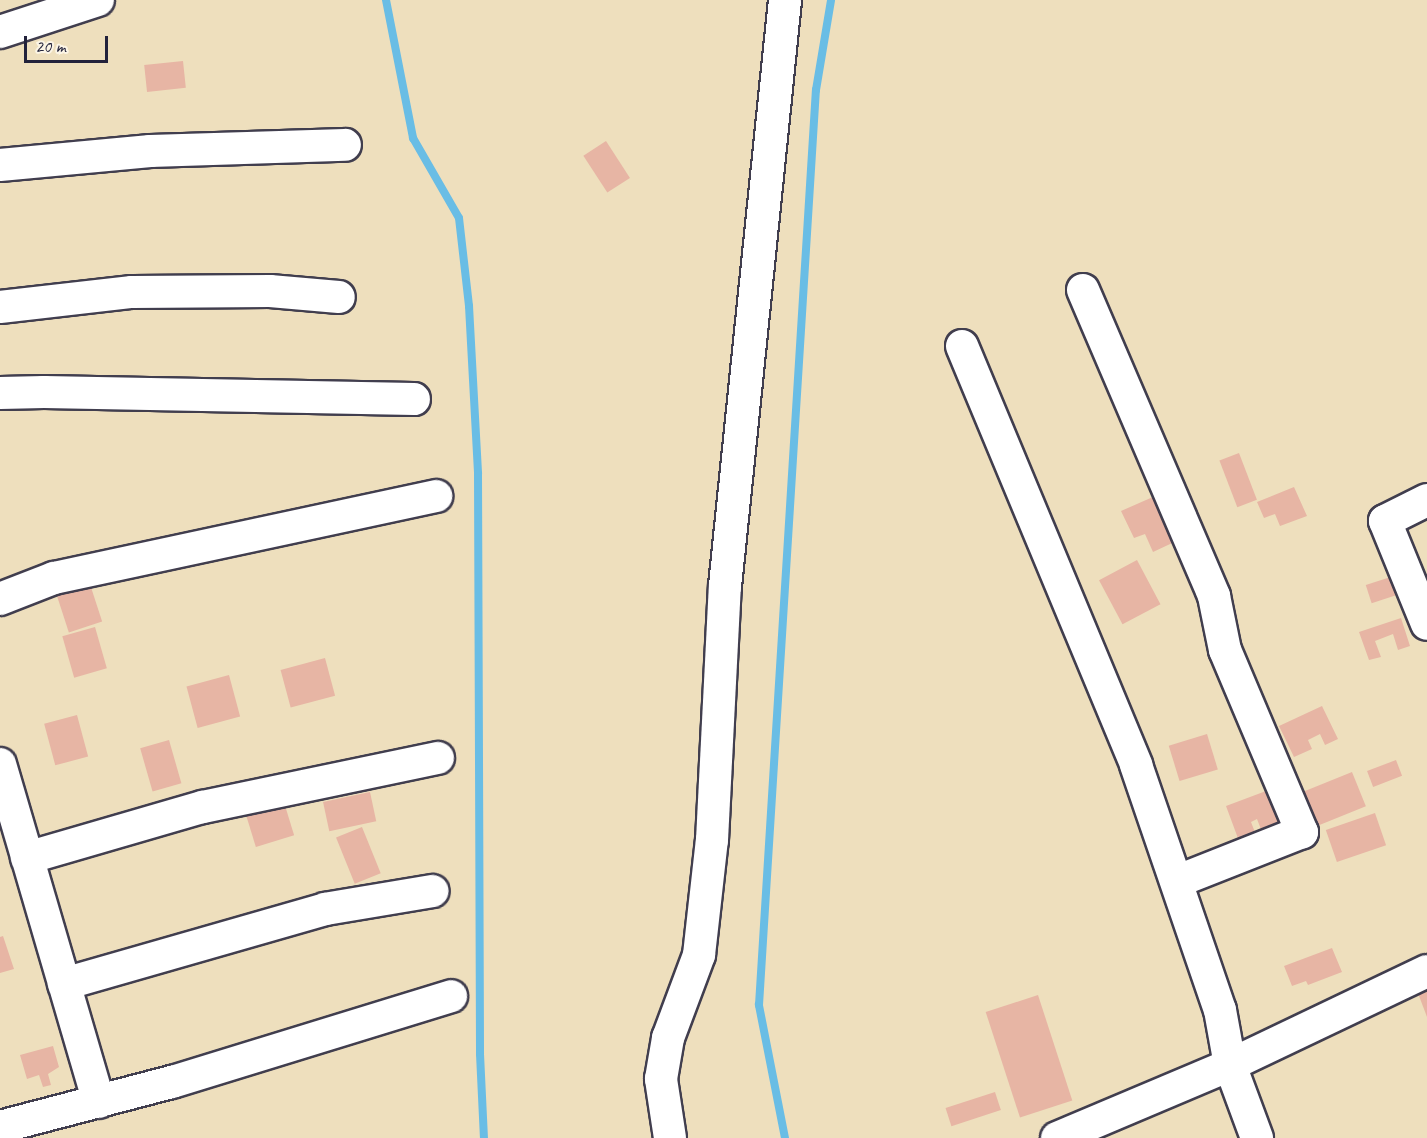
<!DOCTYPE html>
<style>
body{margin:0}
#map{position:relative;width:1427px;height:1138px;overflow:hidden;background:#eedfbd;font-family:Caveat,sans-serif}
div>[style]{position:absolute}
.stream>*{height:8px;margin:-4px;padding:0 4px;transform-origin:4px;border-radius:4px;background:#69bde5}
.building>*{inset:0;background:#e7b5a4;transform-origin:0 0}
.roads{filter:drop-shadow(2px 0 #413e4e) drop-shadow(-2px 0 #413e4e) drop-shadow(0 2px #413e4e) drop-shadow(0 -2px #413e4e)}
.minor>*{height:32px;margin:-16px;padding:0 16px;transform-origin:16px;border-radius:16px;background:#fff}
span{translate:-50% -50%;white-space:nowrap;text-align:center;line-height:1.15;-webkit-text-stroke:6px #fcf5e5;paint-order:stroke}
.scale{position:absolute;left:24px;top:36px;width:84px;height:27px;box-sizing:border-box;border:3px solid #22223b;border-top:0;padding-left:8px;font-size:18px;line-height:21px;white-space:nowrap;color:#22223b;-webkit-text-stroke:4px #fcf5e5;paint-order:stroke}
</style>
<div id="map">
<div class="stream">
<i style="left:386px;top:0;width:141px;rotate:78.9deg"></i>
<i style="left:413px;top:138px;width:92px;rotate:60.1deg"></i>
<i style="left:459px;top:218px;width:89px;rotate:83.5deg"></i>
<i style="left:469px;top:306px;width:168px;rotate:86.9deg"></i>
<i style="left:478px;top:474px;width:580px;rotate:89.8deg"></i>
<i style="left:480px;top:1054px;width:84px;rotate:87.3deg"></i>
<i style="left:785px;top:1138px;width:136px;rotate:-101.1deg"></i>
<i style="left:759px;top:1005px;width:917px;rotate:-86.44deg"></i>
<i style="left:816px;top:90px;width:91px;rotate:-80.5deg"></i>
</div>
<div class="building">
<i style="left:183px;top:61px;width:27px;height:39px;rotate:84deg"></i>
<i style="left:606px;top:141px;width:44px;height:27px;rotate:57deg"></i>
<i style="left:1239px;top:453px;width:50px;height:21px;rotate:69deg"></i>
<i style="clip-path:polygon(1294px 487px,1307px 516px,1280px 526px,1275px 514px,1264px 518px,1257px 502px)"></i>
<i style="clip-path:polygon(1162px 493px,1183px 538px,1153px 552px,1145px 534px,1134px 538px,1121px 511px)"></i>
<i style="left:1137px;top:560px;width:50px;height:43px;rotate:62deg"></i>
<i style="left:1400px;top:574px;width:19px;height:36px;rotate:72deg"></i>
<i style="left:87px;top:575px;width:49px;height:35px;rotate:72deg"></i>
<i style="clip-path:polygon(1401px 618px,1410px 646px,1398px 650px,1393px 634px,1375px 641px,1381px 657px,1369px 660px,1359px 632px)"></i>
<i style="left:95px;top:627px;width:43px;height:34px;rotate:74deg"></i>
<i style="left:325px;top:658px;width:39px;height:46px;rotate:75deg"></i>
<i style="left:229px;top:675px;width:43px;height:44px;rotate:75deg"></i>
<i style="clip-path:polygon(1322px 706px,1338px 739px,1325px 745px,1320px 734px,1308px 740px,1312px 749px,1294px 757px,1279px 726px)"></i>
<i style="left:77px;top:715px;width:43px;height:34px;rotate:75deg"></i>
<i style="left:1207px;top:734px;width:37px;height:40px;rotate:73deg"></i>
<i style="left:169px;top:740px;width:45px;height:30px;rotate:74deg"></i>
<i style="left:1396px;top:760px;width:17px;height:31px;rotate:69deg"></i>
<i style="left:1352px;top:772px;width:37px;height:52px;rotate:68deg"></i>
<i style="clip-path:polygon(1266px 791px,1280px 825px,1262px 832px,1257px 819px,1251px 822px,1256px 835px,1239px 841px,1226px 806px)"></i>
<i style="left:370px;top:792px;width:30px;height:48px;rotate:78deg"></i>
<i style="left:283px;top:799px;width:38px;height:40px;rotate:73deg"></i>
<i style="left:1375px;top:813px;width:34px;height:52px;rotate:71deg"></i>
<i style="left:362px;top:827px;width:50px;height:28px;rotate:68deg"></i>
<i style="clip-path:polygon(3px 936px,14px 969px,0 973px,0 937px)"></i>
<i style="clip-path:polygon(1332px 948px,1342px 972px,1308px 985px,1306px 981px,1292px 986px,1284px 966px)"></i>
<i style="clip-path:polygon(1427px 975px,1427px 1017px,1413px 980px)"></i>
<i style="left:1038px;top:995px;width:111px;height:55px;rotate:72deg"></i>
<i style="clip-path:polygon(53px 1046px,59px 1067px,48px 1074px,51px 1085px,43px 1087px,39px 1075px,27px 1079px,20px 1055px)"></i>
<i style="left:995px;top:1092px;width:19px;height:52px;rotate:72deg"></i>
</div>
<div class="roads">
<div class="minor">
<i style="left:0;top:32px;width:103px;rotate:-18.1deg"></i>
<i style="left:0;top:165px;width:151px;rotate:-5.3deg"></i>
<i style="left:150px;top:151px;width:195px;rotate:-1.8deg"></i>
<i style="left:1083px;top:290px;width:333px;rotate:66.8deg"></i>
<i style="left:1214px;top:596px;width:55px;rotate:78.5deg"></i>
<i style="left:1225px;top:650px;width:198px;rotate:67.1deg"></i>
<i style="left:1302px;top:832px;width:133px;rotate:158.4deg"></i>
<i style="left:0;top:307px;width:133px;rotate:-6.5deg"></i>
<i style="left:132px;top:292px;width:138px;rotate:-0.4deg"></i>
<i style="left:270px;top:291px;width:69px;rotate:5deg"></i>
<i style="left:962px;top:346px;width:454px;rotate:67.4deg"></i>
<i style="left:1136px;top:765px;width:259px;rotate:71.1deg"></i>
<i style="left:1220px;top:1010px;width:56px;rotate:79.7deg"></i>
<i style="left:1230px;top:1065px;width:78px;rotate:69.7deg"></i>
<i style="left:0;top:393px;width:44px;rotate:-1.3deg"></i>
<i style="left:44px;top:392px;width:370px;rotate:1.1deg"></i>
<i style="left:1427px;top:500px;width:47px;rotate:153.4deg"></i>
<i style="left:1385px;top:521px;width:111px;rotate:67.8deg"></i>
<i style="left:0;top:599px;width:58px;rotate:-21.3deg"></i>
<i style="left:54px;top:578px;width:391px;rotate:-12.1deg"></i>
<i style="left:0;top:764px;width:352px;rotate:73.7deg"></i>
<i style="left:27px;top:858px;width:183px;rotate:-16.2deg"></i>
<i style="left:203px;top:807px;width:240px;rotate:-11.8deg"></i>
<i style="left:64px;top:984px;width:272px;rotate:-16deg"></i>
<i style="left:325px;top:909px;width:109px;rotate:-9.5deg"></i>
<i style="left:0;top:1127px;width:178px;rotate:-14.7deg"></i>
<i style="left:172px;top:1082px;width:292px;rotate:-17.1deg"></i>
<i style="left:670px;top:1138px;width:60px;rotate:-98.7deg"></i>
<i style="left:661px;top:1079px;width:42px;rotate:-80.3deg"></i>
<i style="left:668px;top:1038px;width:89px;rotate:-69.5deg"></i>
<i style="left:699px;top:955px;width:116px;rotate:-83.6deg"></i>
<i style="left:712px;top:840px;width:254px;rotate:-87.1deg"></i>
<i style="left:725px;top:586px;width:589px;rotate:-84.15deg"></i>
<i style="left:1057px;top:1138px;width:188px;rotate:-22.9deg"></i>
<i style="left:1230px;top:1065px;width:218px;rotate:-25.5deg"></i>
</div>
</div>
<div class="scale">20 m</div>
</div>
